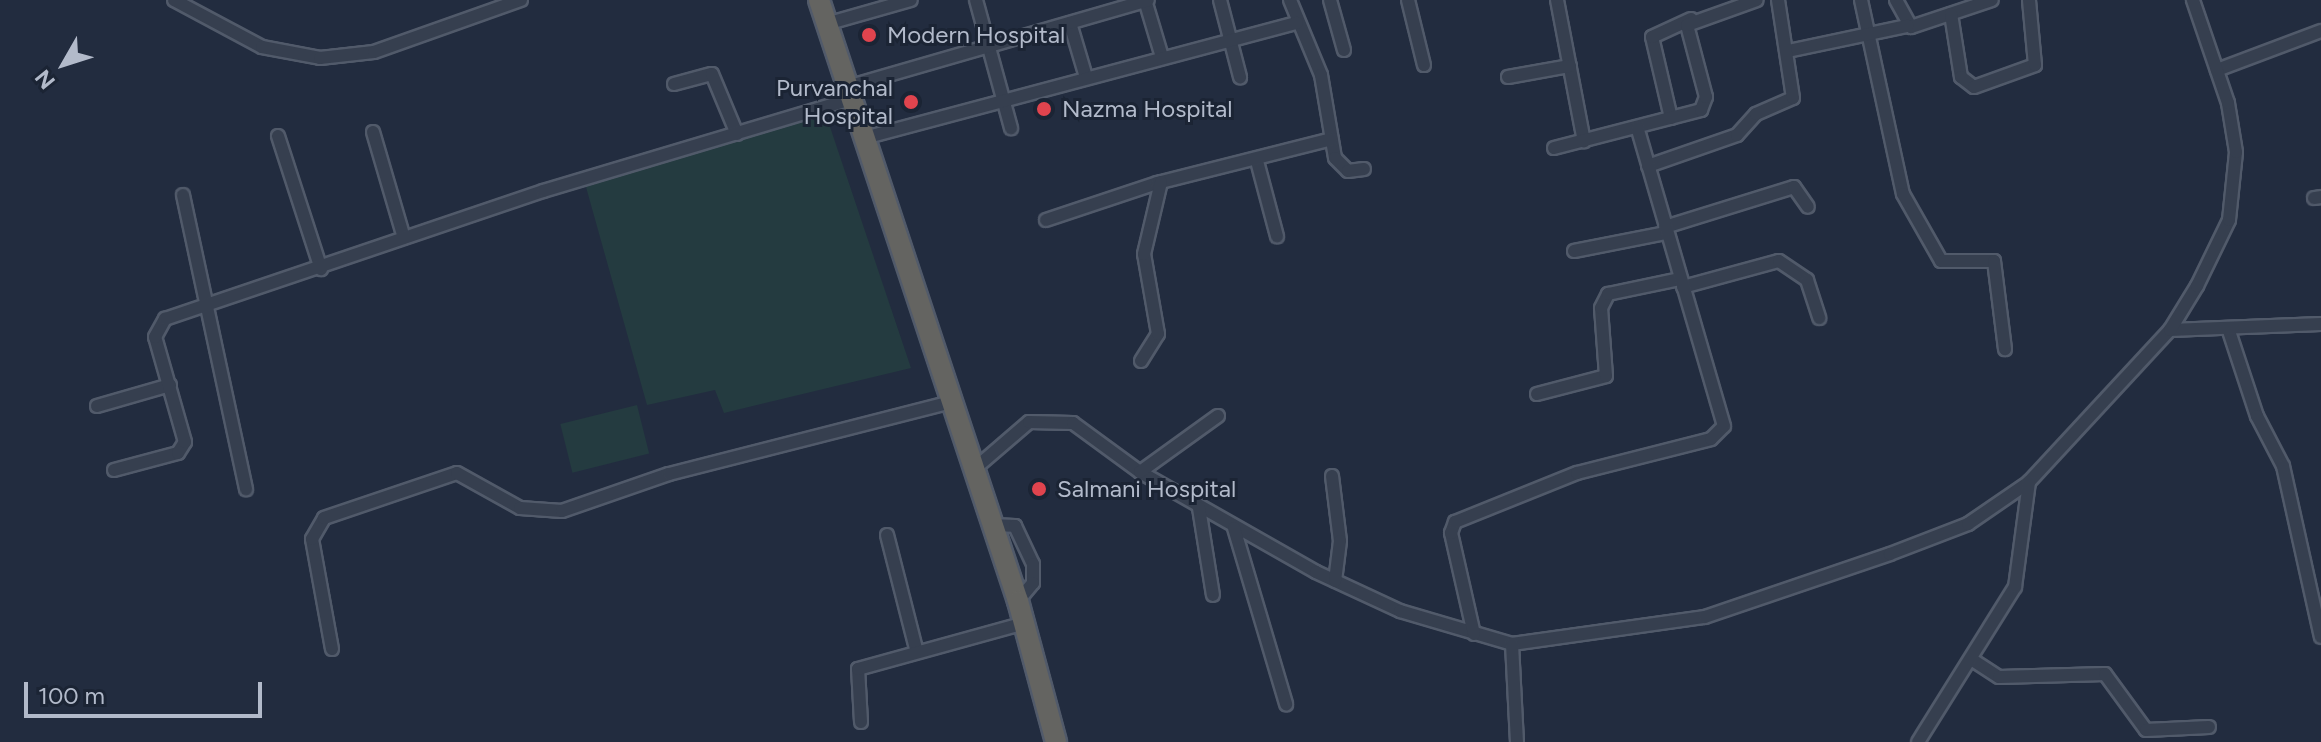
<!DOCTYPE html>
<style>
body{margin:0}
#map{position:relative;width:2321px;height:742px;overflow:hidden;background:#222c3f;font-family:Figtree,sans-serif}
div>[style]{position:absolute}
.green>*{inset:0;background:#243b40;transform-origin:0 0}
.roads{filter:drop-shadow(2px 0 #515a6a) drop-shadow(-2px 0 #515a6a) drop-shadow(0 2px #515a6a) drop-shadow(0 -2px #515a6a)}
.minor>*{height:12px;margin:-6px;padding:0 6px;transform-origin:6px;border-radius:6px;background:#363f4f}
.trunk>*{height:20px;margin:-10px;padding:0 10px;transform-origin:10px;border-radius:10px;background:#646461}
.dots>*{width:22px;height:22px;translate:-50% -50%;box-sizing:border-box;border:4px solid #1b2434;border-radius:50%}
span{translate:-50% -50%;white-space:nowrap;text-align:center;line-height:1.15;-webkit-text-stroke:6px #1b2434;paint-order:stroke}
.poi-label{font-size:24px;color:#b2baca}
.left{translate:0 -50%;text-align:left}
.right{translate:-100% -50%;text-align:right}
.north{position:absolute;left:24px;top:24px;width:80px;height:80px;-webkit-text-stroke:6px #1b2434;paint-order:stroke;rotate:231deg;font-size:22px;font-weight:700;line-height:32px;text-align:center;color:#b2baca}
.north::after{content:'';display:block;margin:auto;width:28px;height:36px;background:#b2baca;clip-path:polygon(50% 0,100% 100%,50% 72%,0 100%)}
.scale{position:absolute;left:24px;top:682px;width:238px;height:36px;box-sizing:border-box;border:4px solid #b2baca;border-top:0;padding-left:10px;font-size:24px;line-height:28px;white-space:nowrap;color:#b2baca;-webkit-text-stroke:6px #1b2434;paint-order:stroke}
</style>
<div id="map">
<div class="green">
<i style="clip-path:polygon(823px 106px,911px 368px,724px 413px,715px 390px,647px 405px,586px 187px)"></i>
<i style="left:637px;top:405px;width:50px;height:79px;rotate:76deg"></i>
</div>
<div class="roads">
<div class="minor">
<i style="left:174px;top:0;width:100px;rotate:28.1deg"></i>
<i style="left:262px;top:47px;width:59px;rotate:10.7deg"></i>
<i style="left:320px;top:58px;width:54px;rotate:-6.3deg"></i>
<i style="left:374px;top:52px;width:156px;rotate:-19.5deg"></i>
<i style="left:976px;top:0;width:133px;rotate:74.7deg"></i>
<i style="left:1145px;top:0;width:59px;rotate:73.4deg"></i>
<i style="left:1220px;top:0;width:80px;rotate:75.4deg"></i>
<i style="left:1290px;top:0;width:81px;rotate:67.5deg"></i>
<i style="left:1321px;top:75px;width:84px;rotate:80.4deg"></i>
<i style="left:1335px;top:158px;width:18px;rotate:45deg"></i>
<i style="left:1348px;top:171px;width:16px;rotate:-7deg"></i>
<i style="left:1330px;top:0;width:52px;rotate:74.4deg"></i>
<i style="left:1408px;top:0;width:67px;rotate:76.2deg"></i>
<i style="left:1557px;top:0;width:144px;rotate:79.2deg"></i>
<i style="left:1861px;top:0;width:198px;rotate:77.8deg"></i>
<i style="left:1903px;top:194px;width:77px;rotate:60.4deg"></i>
<i style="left:1941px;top:261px;width:53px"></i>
<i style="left:1994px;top:261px;width:89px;rotate:82.9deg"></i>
<i style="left:1896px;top:0;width:31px;rotate:61deg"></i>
<i style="left:1911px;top:27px;width:85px;rotate:-18.4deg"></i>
<i style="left:1951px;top:14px;width:64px;rotate:81deg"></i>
<i style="left:1961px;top:77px;width:16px;rotate:38deg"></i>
<i style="left:1974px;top:87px;width:65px;rotate:-19.8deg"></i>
<i style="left:2035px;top:65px;width:65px;rotate:-95.3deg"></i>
<i style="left:1070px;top:23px;width:56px;rotate:73.5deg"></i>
<i style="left:826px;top:24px;width:88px;rotate:-15.8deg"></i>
<i style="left:1788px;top:51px;width:122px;rotate:-11.9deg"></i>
<i style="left:2217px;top:70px;width:111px;rotate:-20.6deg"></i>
<i style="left:1508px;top:77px;width:63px;rotate:-10.1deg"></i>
<i style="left:674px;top:84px;width:39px;rotate:-15deg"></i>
<i style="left:712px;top:74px;width:65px;rotate:67.4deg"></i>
<i style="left:847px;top:87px;width:313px;rotate:-16.1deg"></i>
<i style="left:1671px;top:118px;width:83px;rotate:-103.2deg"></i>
<i style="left:1652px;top:37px;width:43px;rotate:-24.8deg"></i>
<i style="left:373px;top:132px;width:110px;rotate:73.7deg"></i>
<i style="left:278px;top:136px;width:140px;rotate:72.1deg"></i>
<i style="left:864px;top:138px;width:448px;rotate:-14.9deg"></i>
<i style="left:1554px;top:148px;width:152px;rotate:-14.5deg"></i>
<i style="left:1701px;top:110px;width:14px;rotate:-69deg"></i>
<i style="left:1706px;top:97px;width:74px;rotate:-104.8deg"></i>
<i style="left:1687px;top:25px;width:74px;rotate:-19.7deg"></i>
<i style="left:1257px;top:161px;width:78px;rotate:75.1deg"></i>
<i style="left:1648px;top:166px;width:94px;rotate:-19.2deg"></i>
<i style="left:1737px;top:135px;width:28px;rotate:-48deg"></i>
<i style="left:1756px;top:114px;width:40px;rotate:-23.4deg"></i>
<i style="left:1793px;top:98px;width:99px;rotate:-98.7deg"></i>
<i style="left:183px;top:195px;width:301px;rotate:77.9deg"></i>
<i style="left:2314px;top:198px;width:7px;rotate:-8deg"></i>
<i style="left:1046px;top:220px;width:117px;rotate:-18.4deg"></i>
<i style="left:1157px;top:183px;width:180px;rotate:-14.1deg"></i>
<i style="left:1665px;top:227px;width:135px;rotate:-17.2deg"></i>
<i style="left:1794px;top:187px;width:24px;rotate:55deg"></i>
<i style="left:1574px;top:251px;width:94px;rotate:-11.1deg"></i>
<i style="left:1683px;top:287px;width:99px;rotate:-15.2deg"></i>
<i style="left:1779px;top:261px;width:34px;rotate:34deg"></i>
<i style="left:1807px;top:280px;width:40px;rotate:72deg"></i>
<i style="left:2228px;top:328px;width:93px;rotate:71.8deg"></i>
<i style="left:2257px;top:416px;width:56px;rotate:62.5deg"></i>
<i style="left:2283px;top:466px;width:175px;rotate:77.5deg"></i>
<i style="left:2170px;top:330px;width:151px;rotate:-2.3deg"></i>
<i style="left:1141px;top:361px;width:32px;rotate:-58deg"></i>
<i style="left:1158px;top:334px;width:81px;rotate:-99.9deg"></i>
<i style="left:1144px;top:254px;width:74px;rotate:-76.7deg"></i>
<i style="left:1537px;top:394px;width:71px;rotate:-14.6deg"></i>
<i style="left:1606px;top:376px;width:68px;rotate:-94.2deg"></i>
<i style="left:1601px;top:308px;width:16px;rotate:-63deg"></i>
<i style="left:1608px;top:294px;width:74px;rotate:-11.8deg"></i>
<i style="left:97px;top:406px;width:76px;rotate:-16deg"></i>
<i style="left:114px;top:470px;width:66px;rotate:-14.9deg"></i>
<i style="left:178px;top:453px;width:13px;rotate:-58deg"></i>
<i style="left:185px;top:442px;width:109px;rotate:-105.9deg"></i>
<i style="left:155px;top:337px;width:21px;rotate:-61deg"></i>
<i style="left:165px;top:319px;width:399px;rotate:-18.7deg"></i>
<i style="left:543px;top:191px;width:321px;rotate:-16.6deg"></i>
<i style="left:972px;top:471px;width:75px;rotate:-40.7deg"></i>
<i style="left:1029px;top:422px;width:44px;rotate:1.3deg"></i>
<i style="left:1073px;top:423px;width:83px;rotate:36.2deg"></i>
<i style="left:1140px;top:472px;width:202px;rotate:29.6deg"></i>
<i style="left:1316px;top:572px;width:93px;rotate:24.9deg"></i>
<i style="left:1400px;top:611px;width:117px;rotate:16.4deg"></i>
<i style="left:1512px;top:644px;width:195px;rotate:-8deg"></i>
<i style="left:1705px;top:617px;width:195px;rotate:-18.8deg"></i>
<i style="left:1890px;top:554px;width:84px;rotate:-21deg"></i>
<i style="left:1968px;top:524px;width:74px;rotate:-34.5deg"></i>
<i style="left:2029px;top:482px;width:207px;rotate:-47.2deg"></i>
<i style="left:2170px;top:330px;width:52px;rotate:-58.5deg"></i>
<i style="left:2197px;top:286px;width:73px;rotate:-64.1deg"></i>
<i style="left:2229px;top:220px;width:68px;rotate:-84.1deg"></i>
<i style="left:2236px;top:152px;width:50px;rotate:-99.3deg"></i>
<i style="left:2228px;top:103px;width:109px;rotate:-108.8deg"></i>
<i style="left:1140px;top:472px;width:96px;rotate:-35.7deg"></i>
<i style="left:1332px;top:476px;width:65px;rotate:83deg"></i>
<i style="left:1340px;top:541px;width:40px;rotate:97.1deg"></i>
<i style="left:1199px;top:508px;width:88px;rotate:80.9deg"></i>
<i style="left:990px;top:525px;width:25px;rotate:2deg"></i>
<i style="left:1015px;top:526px;width:42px;rotate:64.7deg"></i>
<i style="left:1033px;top:564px;width:19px;rotate:90deg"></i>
<i style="left:1033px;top:583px;width:23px;rotate:130deg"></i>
<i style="left:1234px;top:528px;width:184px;rotate:73.5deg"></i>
<i style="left:887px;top:535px;width:118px;rotate:75.7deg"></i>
<i style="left:1474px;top:634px;width:104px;rotate:-102.8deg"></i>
<i style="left:1451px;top:533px;width:12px;rotate:-70deg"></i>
<i style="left:1455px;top:522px;width:131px;rotate:-21.9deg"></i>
<i style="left:1577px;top:473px;width:138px;rotate:-14.2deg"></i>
<i style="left:1711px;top:439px;width:18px;rotate:-45deg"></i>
<i style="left:1724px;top:426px;width:311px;rotate:-106.2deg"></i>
<i style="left:1512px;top:644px;width:98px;rotate:87.1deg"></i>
<i style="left:332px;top:649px;width:112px;rotate:-100.3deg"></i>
<i style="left:312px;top:539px;width:24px;rotate:-60deg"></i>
<i style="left:324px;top:518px;width:140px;rotate:-18.7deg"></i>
<i style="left:457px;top:473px;width:72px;rotate:29.1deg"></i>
<i style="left:520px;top:508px;width:42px;rotate:4.1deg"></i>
<i style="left:562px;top:511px;width:113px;rotate:-19.1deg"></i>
<i style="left:669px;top:474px;width:288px;rotate:-14.3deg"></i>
<i style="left:1971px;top:659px;width:33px;rotate:33deg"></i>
<i style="left:1999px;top:677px;width:106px;rotate:-1.6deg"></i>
<i style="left:2105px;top:674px;width:69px;rotate:53.8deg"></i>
<i style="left:2146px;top:730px;width:63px;rotate:-2.7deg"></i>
<i style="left:861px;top:722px;width:53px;rotate:-93.2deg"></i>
<i style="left:858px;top:669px;width:173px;rotate:-15.4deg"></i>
<i style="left:1918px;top:742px;width:183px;rotate:-58deg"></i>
<i style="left:2015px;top:587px;width:106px;rotate:-82.4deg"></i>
</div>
<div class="trunk">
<i style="left:819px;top:0;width:633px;rotate:71.68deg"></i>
<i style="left:1018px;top:601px;width:146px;rotate:74.9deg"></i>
</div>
</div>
<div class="dots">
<i style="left:869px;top:35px;background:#e0444e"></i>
<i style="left:911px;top:102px;background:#e0444e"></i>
<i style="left:1044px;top:109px;background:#e0444e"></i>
<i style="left:1039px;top:489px;background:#e0444e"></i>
</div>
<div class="poi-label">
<span class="left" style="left:887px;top:35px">Modern Hospital</span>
<span class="right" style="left:893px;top:102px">Purvanchal<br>Hospital</span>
<span class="left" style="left:1062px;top:109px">Nazma Hospital</span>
<span class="left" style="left:1057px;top:489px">Salmani Hospital</span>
</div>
<div class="north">N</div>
<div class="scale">100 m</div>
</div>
